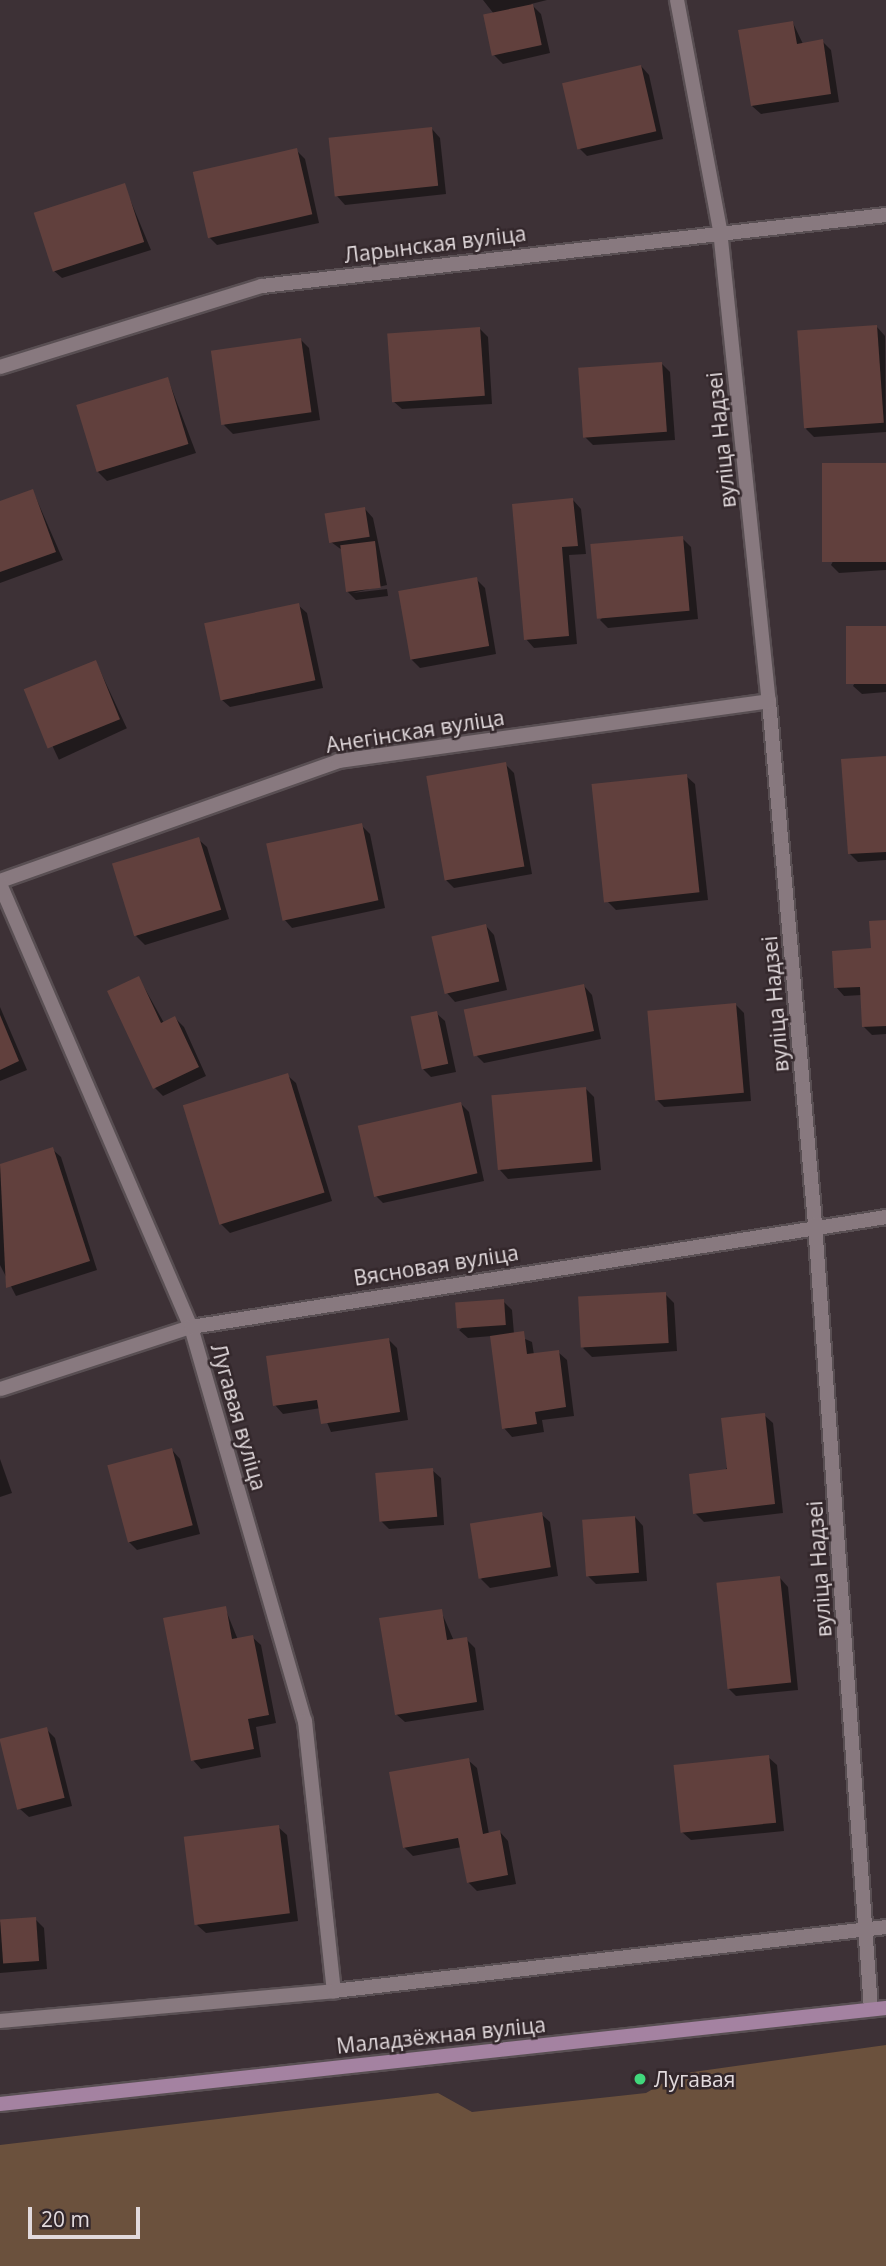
<!DOCTYPE html>
<meta charset="utf-8">
<style>
body{margin:0}
#map{position:relative;width:886px;height:2266px;overflow:hidden;background:#3d3136;font-family:"Open Sans",sans-serif}
div>[style]{position:absolute}
.green>*{inset:0;background:#6b513d}
.shadow>*{inset:0;background:#0007;transform-origin:0 0}
.building>*{inset:0;background:#61403d;transform-origin:0 0}
.roads{filter:drop-shadow(2px 0 #594f53) drop-shadow(-2px 0 #594f53) drop-shadow(0 2px #594f53) drop-shadow(0 -2px #594f53)}
.minor>*{height:14px;margin:-7px;padding:0 7px;transform-origin:7px;border-radius:7px;background:#88797f}
.secondary>*{height:14px;margin:-7px;padding:0 7px;transform-origin:7px;border-radius:7px;background:#a482a1}
.dots>*{width:19px;height:19px;translate:-50% -50%;box-sizing:border-box;border:4px solid #33272b;border-radius:50%}
span{translate:-50% -50%;white-space:nowrap;text-align:center;line-height:1.15;-webkit-text-stroke:5px #33272b;paint-order:stroke}
.street-label{font-size:21px;color:#e2dadd}
.poi-label{font-size:21px;color:#e2dadd}
.left{translate:0 -50%;text-align:left}
.scale{position:absolute;left:28px;top:2207px;width:112px;height:32px;box-sizing:border-box;border:4px solid #e2dadd;border-top:0;padding-left:9px;font-size:21px;line-height:24px;white-space:nowrap;color:#e2dadd;-webkit-text-stroke:5px #33272b;paint-order:stroke}
</style>
<div id="map">
<div class="green">
<i style="clip-path:polygon(886px 2045px,886px 2266px,0 2266px,0 2145px,438px 2093px,472px 2112px,646px 2093px,679px 2074px)"></i>
</div>
<div class="shadow">
<i style="clip-path:polygon(483px 0,547px 0,531px 4px,541px 14px,550px 53px,503px 64px,494px 55px,494px 14px)"></i>
<i style="clip-path:polygon(793px 23px,803px 44px,822px 41px,831px 50px,839px 102px,761px 114px,752px 106px)"></i>
<i style="clip-path:polygon(641px 66px,649px 75px,663px 139px,587px 156px,578px 147px)"></i>
<i style="clip-path:polygon(432px 129px,440px 138px,446px 194px,345px 205px,337px 196px)"></i>
<i style="clip-path:polygon(296px 150px,305px 159px,319px 223px,217px 245px,209px 237px)"></i>
<i style="clip-path:polygon(124px 185px,151px 250px,62px 278px,53px 270px)"></i>
<i style="clip-path:polygon(877px 327px,885px 336px,886px 432px,814px 437px,806px 429px)"></i>
<i style="clip-path:polygon(480px 329px,488px 337px,492px 404px,402px 409px,393px 401px)"></i>
<i style="clip-path:polygon(301px 340px,309px 348px,320px 420px,233px 434px,224px 425px)"></i>
<i style="clip-path:polygon(662px 364px,670px 372px,675px 440px,593px 445px,585px 437px)"></i>
<i style="clip-path:polygon(168px 379px,196px 453px,107px 481px,98px 472px)"></i>
<i style="clip-path:polygon(886px 465px,886px 570px,839px 573px,831px 565px)"></i>
<i style="clip-path:polygon(33px 491px,63px 560px,0 583px,0 503px)"></i>
<i style="clip-path:polygon(573px 500px,581px 509px,586px 554px,569px 555px,577px 644px,534px 648px,526px 639px)"></i>
<i style="clip-path:polygon(365px 509px,373px 518px,387px 585px,352px 593px,387px 589px,388px 596px,356px 600px,347px 591px,342px 550px,331px 542px)"></i>
<i style="clip-path:polygon(682px 538px,691px 547px,698px 619px,608px 628px,600px 620px)"></i>
<i style="clip-path:polygon(476px 579px,485px 588px,496px 654px,420px 668px,411px 659px)"></i>
<i style="clip-path:polygon(298px 605px,307px 613px,323px 688px,230px 707px,221px 699px)"></i>
<i style="clip-path:polygon(886px 627px,886px 692px,862px 694px,853px 686px)"></i>
<i style="left:96px;top:662px;width:73px;height:75px;rotate:65deg"></i>
<i style="clip-path:polygon(886px 758px,886px 860px,858px 862px,850px 854px)"></i>
<i style="clip-path:polygon(505px 764px,514px 773px,532px 874px,454px 888px,445px 879px)"></i>
<i style="clip-path:polygon(686px 776px,695px 784px,708px 900px,616px 910px,608px 902px)"></i>
<i style="clip-path:polygon(361px 825px,370px 834px,385px 908px,292px 928px,284px 919px)"></i>
<i style="clip-path:polygon(198px 839px,207px 847px,229px 919px,145px 945px,136px 936px)"></i>
<i style="clip-path:polygon(886px 922px,886px 1034px,872px 1035px,864px 1027px,862px 995px,844px 996px,836px 987px,873px 950px)"></i>
<i style="clip-path:polygon(486px 926px,494px 935px,507px 990px,455px 1002px,447px 993px)"></i>
<i style="clip-path:polygon(139px 978px,164px 1023px,175px 1018px,184px 1027px,206px 1076px,163px 1096px,155px 1088px)"></i>
<i style="clip-path:polygon(584px 986px,592px 995px,601px 1039px,484px 1063px,476px 1055px)"></i>
<i style="clip-path:polygon(736px 1005px,744px 1013px,751px 1101px,664px 1107px,656px 1099px)"></i>
<i style="clip-path:polygon(0 1007px,27px 1070px,0 1081px)"></i>
<i style="clip-path:polygon(436px 1013px,445px 1021px,456px 1072px,431px 1077px,423px 1069px)"></i>
<i style="clip-path:polygon(287px 1075px,296px 1083px,332px 1201px,230px 1233px,221px 1224px)"></i>
<i style="clip-path:polygon(586px 1089px,594px 1097px,601px 1170px,508px 1179px,500px 1170px)"></i>
<i style="clip-path:polygon(461px 1104px,469px 1112px,484px 1181px,383px 1203px,374px 1194px)"></i>
<i style="clip-path:polygon(52px 1149px,61px 1157px,97px 1270px,16px 1296px,0 1265px,0 1166px)"></i>
<i style="clip-path:polygon(665px 1294px,674px 1303px,677px 1351px,592px 1357px,583px 1348px)"></i>
<i style="clip-path:polygon(503px 1301px,512px 1310px,514px 1334px,532px 1342px,534px 1355px,558px 1352px,567px 1360px,574px 1416px,542px 1420px,544px 1432px,512px 1437px,504px 1428px,492px 1336px,468px 1338px,459px 1330px)"></i>
<i style="clip-path:polygon(388px 1339px,397px 1348px,408px 1420px,331px 1432px,321px 1408px,283px 1414px,275px 1405px)"></i>
<i style="clip-path:polygon(764px 1415px,773px 1423px,783px 1513px,704px 1522px,695px 1513px)"></i>
<i style="clip-path:polygon(172px 1450px,180px 1459px,200px 1534px,137px 1550px,129px 1542px)"></i>
<i style="clip-path:polygon(0 1459px,12px 1493px,0 1497px)"></i>
<i style="clip-path:polygon(432px 1470px,441px 1478px,444px 1525px,389px 1529px,380px 1520px)"></i>
<i style="clip-path:polygon(541px 1514px,550px 1522px,558px 1576px,490px 1588px,481px 1579px)"></i>
<i style="clip-path:polygon(635px 1517px,643px 1526px,647px 1581px,596px 1584px,587px 1575px)"></i>
<i style="clip-path:polygon(780px 1578px,788px 1587px,798px 1690px,736px 1696px,728px 1688px)"></i>
<i style="clip-path:polygon(225px 1608px,238px 1640px,252px 1637px,261px 1645px,276px 1723px,256px 1727px,261px 1757px,201px 1769px,193px 1760px)"></i>
<i style="clip-path:polygon(441px 1611px,454px 1641px,466px 1639px,475px 1648px,484px 1710px,405px 1722px,396px 1714px)"></i>
<i style="clip-path:polygon(46px 1729px,55px 1738px,72px 1806px,29px 1817px,20px 1809px)"></i>
<i style="clip-path:polygon(768px 1757px,777px 1765px,784px 1831px,691px 1840px,682px 1832px)"></i>
<i style="clip-path:polygon(468px 1760px,477px 1768px,489px 1834px,500px 1832px,508px 1841px,516px 1884px,477px 1891px,468px 1882px,462px 1847px,413px 1856px,404px 1847px)"></i>
<i style="clip-path:polygon(278px 1827px,287px 1835px,298px 1921px,206px 1933px,197px 1925px)"></i>
<i style="clip-path:polygon(35px 1919px,44px 1928px,47px 1969px,0 1973px,0 1922px)"></i>
</div>
<div class="building">
<i style="left:533px;top:4px;width:42px;height:51px;rotate:78deg"></i>
<i style="clip-path:polygon(793px 21px,797px 44px,823px 39px,831px 94px,751px 106px,738px 30px)"></i>
<i style="left:641px;top:65px;width:68px;height:81px;rotate:77deg"></i>
<i style="left:432px;top:127px;width:59px;height:104px;rotate:84deg"></i>
<i style="left:297px;top:148px;width:68px;height:107px;rotate:77deg"></i>
<i style="left:125px;top:183px;width:62px;height:96px;rotate:72deg"></i>
<i style="left:877px;top:325px;width:98px;height:80px;rotate:86deg"></i>
<i style="left:480px;top:327px;width:69px;height:93px;rotate:86deg"></i>
<i style="left:301px;top:338px;width:75px;height:91px;rotate:82deg"></i>
<i style="left:662px;top:362px;width:70px;height:84px;rotate:86deg"></i>
<i style="left:168px;top:377px;width:70px;height:96px;rotate:73deg"></i>
<i style="left:886px;top:463px;width:99px;height:64px;rotate:90deg"></i>
<i style="clip-path:polygon(33px 489px,56px 552px,0 572px,0 501px)"></i>
<i style="clip-path:polygon(573px 498px,578px 546px,562px 547px,569px 636px,524px 640px,512px 504px)"></i>
<i style="left:365px;top:507px;width:30px;height:41px;rotate:81deg"></i>
<i style="left:683px;top:536px;width:75px;height:93px;rotate:85deg"></i>
<i style="left:375px;top:541px;width:47px;height:35px;rotate:83deg"></i>
<i style="left:477px;top:577px;width:70px;height:80px;rotate:80deg"></i>
<i style="left:299px;top:603px;width:79px;height:97px;rotate:78deg"></i>
<i style="left:886px;top:626px;width:58px;height:40px;rotate:90deg"></i>
<i style="left:96px;top:660px;width:64px;height:78px;rotate:68deg"></i>
<i style="clip-path:polygon(886px 756px,886px 852px,848px 854px,841px 759px)"></i>
<i style="left:506px;top:762px;width:106px;height:81px;rotate:80deg"></i>
<i style="left:687px;top:774px;width:119px;height:96px;rotate:84deg"></i>
<i style="left:362px;top:823px;width:79px;height:98px;rotate:78deg"></i>
<i style="left:199px;top:837px;width:76px;height:91px;rotate:73deg"></i>
<i style="clip-path:polygon(886px 920px,886px 1026px,862px 1027px,860px 987px,834px 988px,832px 951px,871px 948px,869px 921px)"></i>
<i style="left:486px;top:924px;width:59px;height:56px;rotate:77deg"></i>
<i style="clip-path:polygon(139px 976px,161px 1023px,175px 1016px,199px 1067px,153px 1089px,107px 991px)"></i>
<i style="left:584px;top:984px;width:48px;height:123px;rotate:78deg"></i>
<i style="left:736px;top:1003px;width:90px;height:89px;rotate:85deg"></i>
<i style="left:437px;top:1011px;width:54px;height:27px;rotate:78deg"></i>
<i style="clip-path:polygon(0 1015px,19px 1061px,0 1070px)"></i>
<i style="left:288px;top:1073px;width:125px;height:110px;rotate:73deg"></i>
<i style="left:586px;top:1087px;width:75px;height:95px;rotate:85deg"></i>
<i style="left:461px;top:1102px;width:73px;height:106px;rotate:77deg"></i>
<i style="clip-path:polygon(53px 1147px,90px 1261px,6px 1288px,0 1164px)"></i>
<i style="left:666px;top:1292px;width:51px;height:88px;rotate:87deg"></i>
<i style="left:504px;top:1299px;width:26px;height:49px;rotate:86deg"></i>
<i style="clip-path:polygon(524px 1331px,527px 1354px,559px 1350px,566px 1407px,535px 1412px,537px 1424px,502px 1429px,490px 1336px)"></i>
<i style="clip-path:polygon(389px 1338px,400px 1412px,321px 1424px,317px 1400px,273px 1406px,266px 1356px)"></i>
<i style="clip-path:polygon(765px 1413px,775px 1504px,693px 1514px,689px 1474px,727px 1469px,721px 1418px)"></i>
<i style="left:172px;top:1448px;width:80px;height:67px;rotate:75deg"></i>
<i style="left:433px;top:1468px;width:49px;height:58px;rotate:85deg"></i>
<i style="left:542px;top:1512px;width:56px;height:73px;rotate:81deg"></i>
<i style="left:635px;top:1516px;width:57px;height:53px;rotate:86deg"></i>
<i style="left:780px;top:1576px;width:107px;height:64px;rotate:84deg"></i>
<i style="clip-path:polygon(226px 1606px,232px 1639px,253px 1635px,269px 1715px,248px 1719px,254px 1749px,191px 1761px,163px 1618px)"></i>
<i style="clip-path:polygon(442px 1609px,447px 1640px,467px 1637px,477px 1702px,395px 1715px,379px 1618px)"></i>
<i style="left:47px;top:1727px;width:73px;height:49px;rotate:76deg"></i>
<i style="left:769px;top:1755px;width:68px;height:96px;rotate:84deg"></i>
<i style="clip-path:polygon(469px 1758px,483px 1834px,500px 1830px,508px 1875px,467px 1883px,458px 1838px,403px 1848px,389px 1772px)"></i>
<i style="left:279px;top:1825px;width:89px;height:96px;rotate:83deg"></i>
<i style="left:36px;top:1917px;width:44px;height:36px;rotate:86deg"></i>
</div>
<div class="roads">
<div class="minor">
<i style="left:677px;top:0;width:234px;rotate:79.4deg"></i>
<i style="left:720px;top:230px;width:474px;rotate:84.1deg"></i>
<i style="left:769px;top:701px;width:525px;rotate:84.97deg"></i>
<i style="left:815px;top:1224px;width:787px;rotate:85.92deg"></i>
<i style="left:0;top:367px;width:274px;rotate:-17.2deg"></i>
<i style="left:262px;top:286px;width:628px;rotate:-6.49deg"></i>
<i style="left:0;top:881px;width:359px;rotate:-19.5deg"></i>
<i style="left:338px;top:761px;width:435px;rotate:-7.9deg"></i>
<i style="left:0;top:884px;width:482px;rotate:66.7deg"></i>
<i style="left:191px;top:1327px;width:410px;rotate:73.9deg"></i>
<i style="left:305px;top:1721px;width:272px;rotate:83.9deg"></i>
<i style="left:1px;top:1389px;width:200px;rotate:-18.1deg"></i>
<i style="left:191px;top:1327px;width:704px;rotate:-8.99deg"></i>
<i style="left:0;top:2021px;width:335px;rotate:-5.1deg"></i>
<i style="left:334px;top:1991px;width:556px;rotate:-6.61deg"></i>
</div>
<div class="secondary">
<i style="left:0;top:2104px;width:891px;rotate:-6.18deg"></i>
</div>
</div>
<div class="dots">
<i style="left:640px;top:2079px;background:#41d77c"></i>
</div>
<div class="street-label">
<span style="left:435px;top:244px;rotate:-7deg">Ларынская вуліца</span>
<span style="left:721px;top:440px;rotate:-96deg">вуліца Надзеі</span>
<span style="left:415px;top:731px;rotate:-9deg">Анегінская вуліца</span>
<span style="left:775px;top:1004px;rotate:-95deg">вуліца Надзеі</span>
<span style="left:436px;top:1265px;rotate:-9deg">Вясновая вуліца</span>
<span style="left:239px;top:1417px;rotate:74deg">Лугавая вуліца</span>
<span style="left:819px;top:1569px;rotate:-94deg">вуліца Надзеі</span>
<span style="left:441px;top:2035px;rotate:-6deg">Маладзёжная вуліца</span>
</div>
<div class="poi-label">
<span class="left" style="left:654px;top:2079px">Лугавая</span>
</div>
<div class="scale">20 m</div>
</div>
